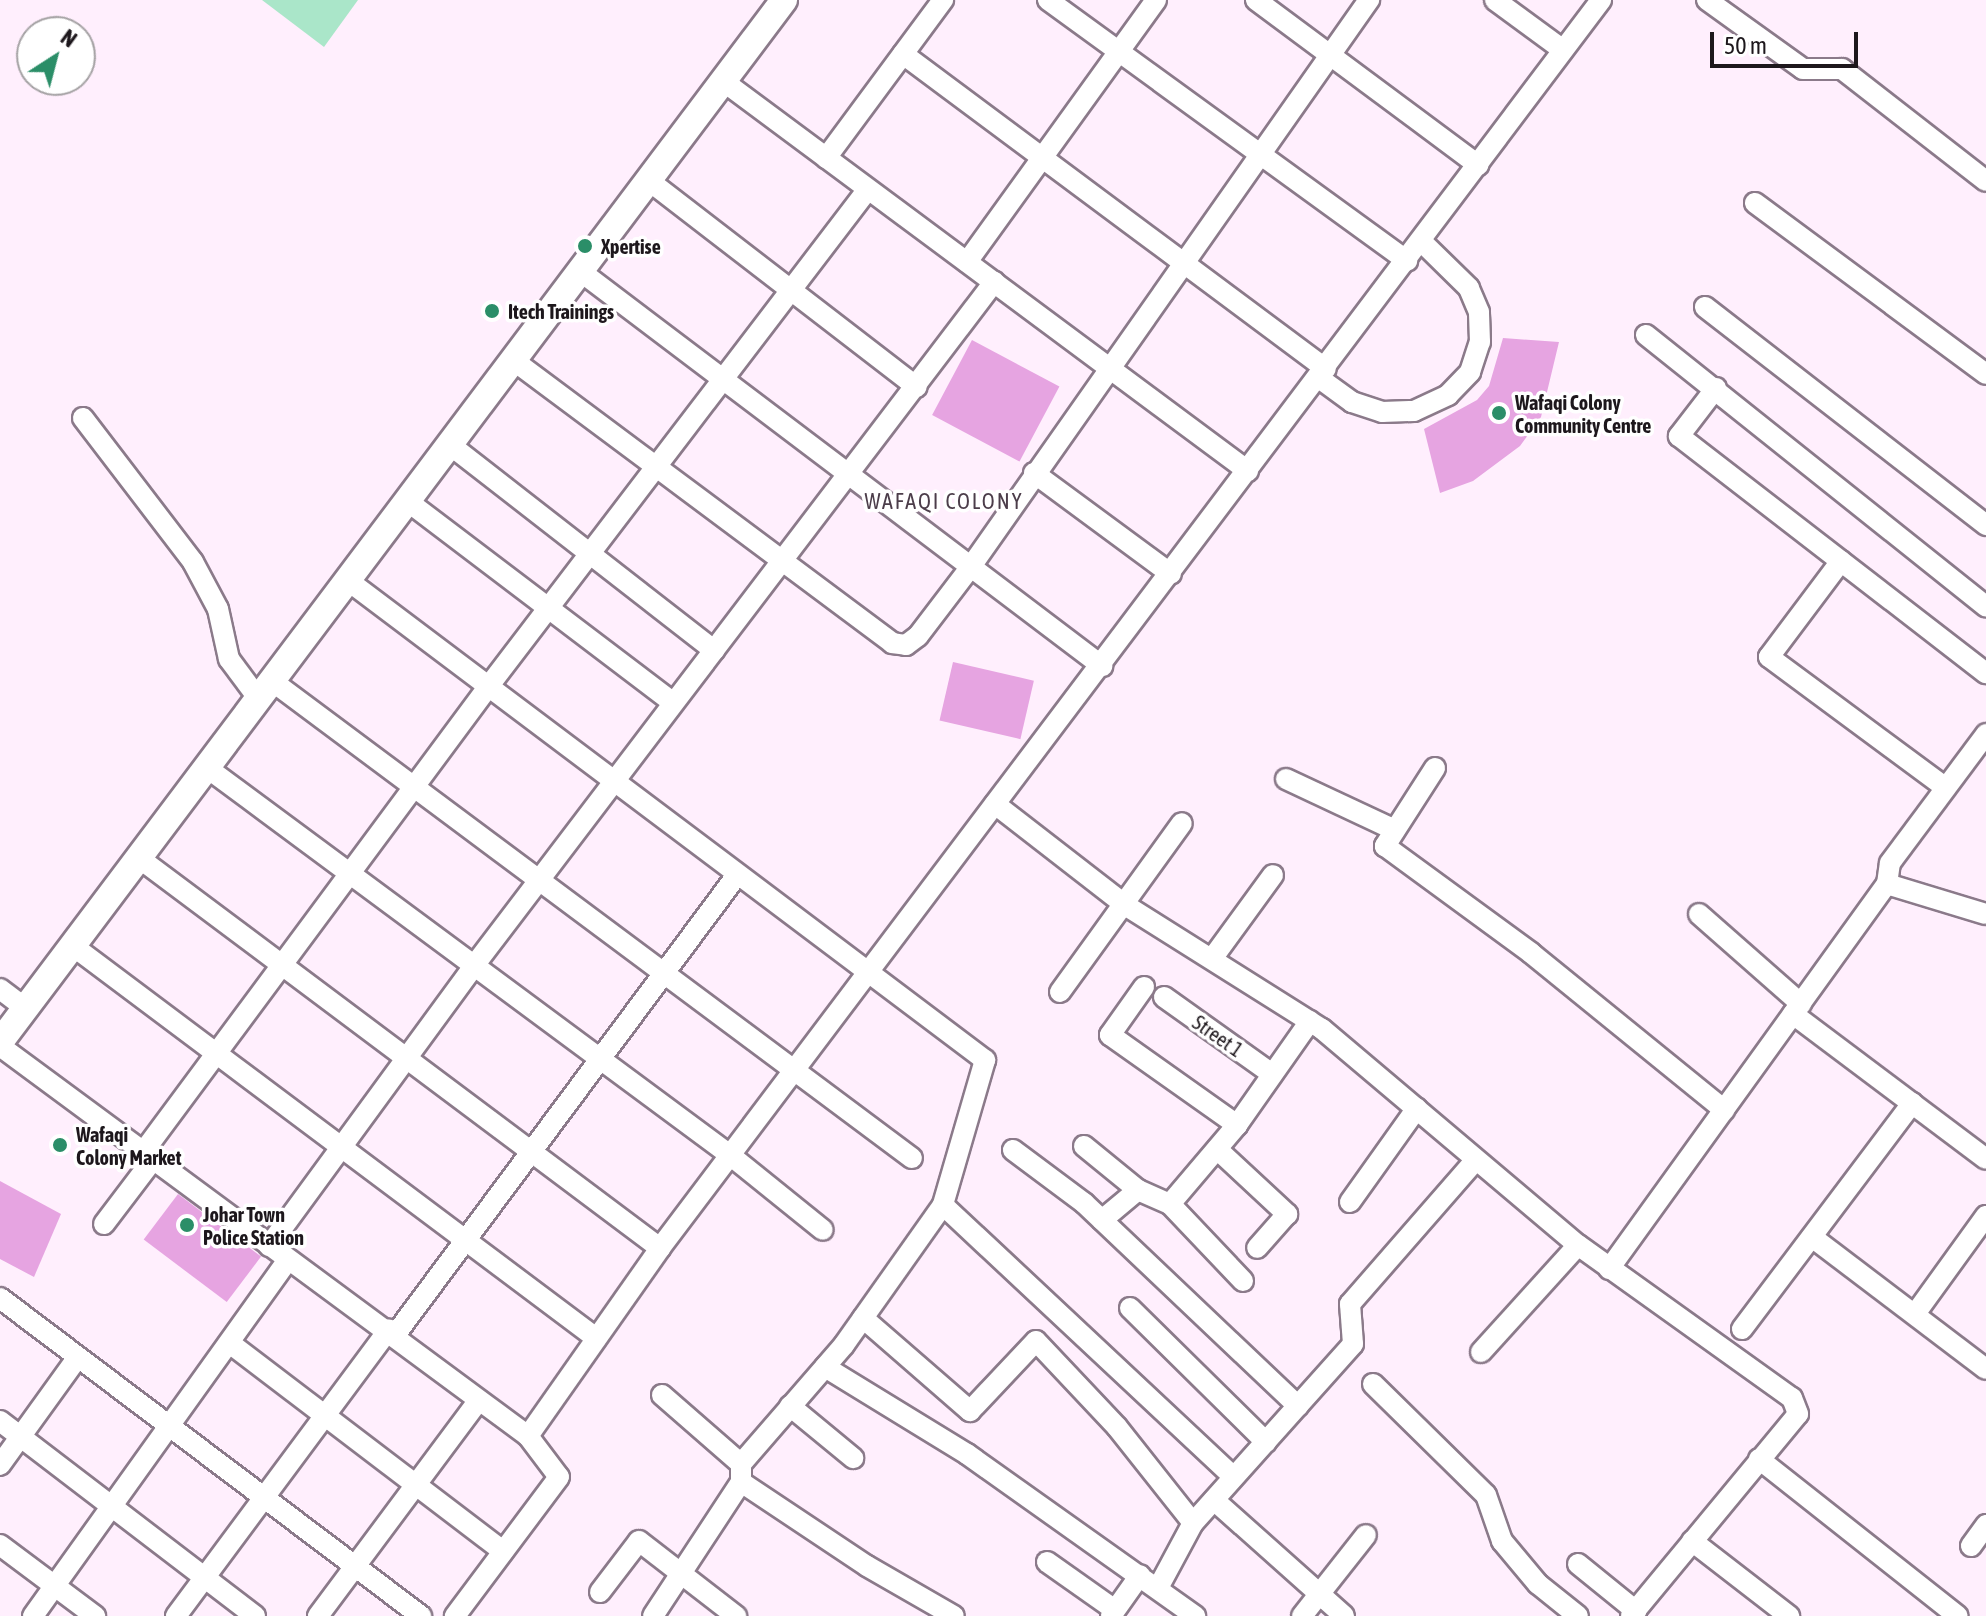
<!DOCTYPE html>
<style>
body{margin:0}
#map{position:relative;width:1986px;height:1616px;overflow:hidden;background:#ffeffd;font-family:"Asap Condensed",sans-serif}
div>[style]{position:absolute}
.green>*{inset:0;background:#aae6c9}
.building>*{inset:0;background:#e6a4e1;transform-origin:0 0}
.roads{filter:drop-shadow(2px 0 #8b7a8a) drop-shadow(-2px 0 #8b7a8a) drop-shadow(0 2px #8b7a8a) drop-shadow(0 -2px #8b7a8a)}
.minor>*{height:20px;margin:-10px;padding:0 10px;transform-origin:10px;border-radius:10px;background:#fff}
.tertiary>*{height:26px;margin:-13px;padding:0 13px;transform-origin:13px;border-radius:13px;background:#fff}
.dots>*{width:22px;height:22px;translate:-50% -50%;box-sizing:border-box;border:4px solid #fff;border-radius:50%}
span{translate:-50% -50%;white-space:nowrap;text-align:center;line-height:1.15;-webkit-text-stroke:7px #fff;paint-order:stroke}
.poi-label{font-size:20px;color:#1d171c;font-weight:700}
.left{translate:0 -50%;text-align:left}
.street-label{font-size:20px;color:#1d171c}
.neighbourhood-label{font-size:22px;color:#4c3d4a;letter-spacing:2px}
.north{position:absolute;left:16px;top:16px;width:80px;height:80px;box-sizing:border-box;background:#fff;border:2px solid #a5a2a4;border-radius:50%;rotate:36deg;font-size:22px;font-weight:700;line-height:32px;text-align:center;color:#1d171c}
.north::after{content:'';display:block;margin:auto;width:28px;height:36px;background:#2b8e68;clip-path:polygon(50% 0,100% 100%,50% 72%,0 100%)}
.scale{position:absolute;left:1710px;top:32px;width:148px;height:36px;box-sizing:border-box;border:4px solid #1d171c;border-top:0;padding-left:10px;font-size:24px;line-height:28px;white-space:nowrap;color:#1d171c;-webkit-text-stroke:6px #fff;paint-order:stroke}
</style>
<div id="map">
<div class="green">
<i style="clip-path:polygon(262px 0,358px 0,324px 47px)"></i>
</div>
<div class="building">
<i style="clip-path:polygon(1503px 338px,1559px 342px,1541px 417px,1520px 446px,1473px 481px,1440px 493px,1424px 429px,1477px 400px,1489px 386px)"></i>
<i style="left:972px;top:340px;width:99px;height:85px;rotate:28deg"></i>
<i style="left:953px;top:662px;width:83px;height:60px;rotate:13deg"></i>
<i style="clip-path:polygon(0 1181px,61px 1214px,34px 1277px,0 1259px)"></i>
<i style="left:178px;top:1194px;width:104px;height:57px;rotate:37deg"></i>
</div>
<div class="roads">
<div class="minor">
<i style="left:1048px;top:0;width:444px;rotate:36deg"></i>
<i style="left:1256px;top:0;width:277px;rotate:36.6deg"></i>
<i style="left:1495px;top:0;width:84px;rotate:36.3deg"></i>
<i style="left:1707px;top:0;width:118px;rotate:35.7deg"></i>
<i style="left:1803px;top:69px;width:39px"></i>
<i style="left:1842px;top:69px;width:182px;rotate:37.9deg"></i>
<i style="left:903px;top:54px;width:527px;rotate:36.67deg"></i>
<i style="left:723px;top:81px;width:654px;rotate:36.61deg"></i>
<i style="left:826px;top:158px;width:197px;rotate:-53.5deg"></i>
<i style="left:648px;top:180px;width:339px;rotate:37.6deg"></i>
<i style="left:1755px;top:203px;width:287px;rotate:36.5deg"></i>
<i style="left:967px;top:262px;width:323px;rotate:-54.2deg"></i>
<i style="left:580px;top:271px;width:655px;rotate:37.11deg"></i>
<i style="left:1705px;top:307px;width:356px;rotate:37.8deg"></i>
<i style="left:1646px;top:335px;width:435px;rotate:38.6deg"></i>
<i style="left:513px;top:360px;width:473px;rotate:36.7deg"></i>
<i style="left:892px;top:643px;width:14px;rotate:8deg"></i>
<i style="left:906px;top:645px;width:15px;rotate:-37deg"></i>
<i style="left:918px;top:636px;width:89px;rotate:-52.7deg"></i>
<i style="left:972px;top:565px;width:691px;rotate:-54.91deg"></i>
<i style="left:1319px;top:378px;width:41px;rotate:36deg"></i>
<i style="left:1352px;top:402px;width:32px;rotate:18deg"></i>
<i style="left:1382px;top:412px;width:32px;rotate:-2deg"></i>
<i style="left:1414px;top:411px;width:38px;rotate:-25deg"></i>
<i style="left:1448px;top:395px;width:32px;rotate:-46deg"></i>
<i style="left:1470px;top:372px;width:32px;rotate:-72deg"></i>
<i style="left:1480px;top:342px;width:30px;rotate:-92deg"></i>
<i style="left:1479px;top:312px;width:26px;rotate:-113deg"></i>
<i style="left:1469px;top:288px;width:67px;rotate:-135.6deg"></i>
<i style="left:1716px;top:388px;width:61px;rotate:127.6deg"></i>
<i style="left:1679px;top:436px;width:388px;rotate:37.7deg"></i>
<i style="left:83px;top:418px;width:181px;rotate:52.6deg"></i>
<i style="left:193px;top:562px;width:53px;rotate:62deg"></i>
<i style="left:218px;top:609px;width:51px;rotate:77.6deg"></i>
<i style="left:229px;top:659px;width:49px;rotate:53.4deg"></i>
<i style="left:449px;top:444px;width:336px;rotate:37.9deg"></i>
<i style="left:1034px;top:473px;width:170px;rotate:36.4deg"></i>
<i style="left:406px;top:500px;width:335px;rotate:37.2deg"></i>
<i style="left:1841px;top:561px;width:120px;rotate:126.9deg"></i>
<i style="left:1769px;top:657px;width:219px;rotate:36.5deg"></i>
<i style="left:346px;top:579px;width:800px;rotate:36.97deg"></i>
<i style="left:985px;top:1060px;width:151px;rotate:106.2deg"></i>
<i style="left:943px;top:1205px;width:171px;rotate:125.3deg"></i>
<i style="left:844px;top:1345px;width:157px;rotate:130.9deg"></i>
<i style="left:741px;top:1464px;width:18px;rotate:90deg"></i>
<i style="left:741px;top:1482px;width:160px;rotate:123.3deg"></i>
<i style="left:272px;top:681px;width:798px;rotate:36.7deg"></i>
<i style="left:206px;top:767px;width:652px;rotate:36.52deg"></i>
<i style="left:730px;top:1155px;width:119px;rotate:38.9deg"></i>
<i style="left:1435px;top:768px;width:93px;rotate:122.7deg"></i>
<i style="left:1385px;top:846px;width:181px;rotate:36.2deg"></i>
<i style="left:1531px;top:953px;width:249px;rotate:39.1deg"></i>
<i style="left:1286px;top:779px;width:120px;rotate:25.1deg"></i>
<i style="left:995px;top:804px;width:165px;rotate:37.8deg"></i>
<i style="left:1125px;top:905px;width:233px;rotate:32.2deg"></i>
<i style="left:1322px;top:1029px;width:335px;rotate:40.2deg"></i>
<i style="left:1578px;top:1245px;width:263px;rotate:35.6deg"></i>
<i style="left:1792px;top:1398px;width:17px;rotate:69deg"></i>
<i style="left:1798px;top:1414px;width:262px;rotate:129.6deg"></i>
<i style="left:139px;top:858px;width:651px;rotate:36.82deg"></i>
<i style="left:1887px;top:884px;width:103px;rotate:16.9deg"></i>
<i style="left:1699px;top:914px;width:136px;rotate:41.4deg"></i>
<i style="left:73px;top:946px;width:654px;rotate:36.85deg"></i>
<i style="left:1214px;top:956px;width:100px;rotate:-53.9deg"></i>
<i style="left:1144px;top:987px;width:59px;rotate:125.3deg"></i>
<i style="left:1110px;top:1035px;width:156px;rotate:35.3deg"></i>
<i style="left:0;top:989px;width:31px;rotate:37deg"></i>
<i style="left:1060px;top:992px;width:208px;rotate:-54.2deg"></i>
<i style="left:1164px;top:997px;width:133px;rotate:35.5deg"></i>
<i style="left:1793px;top:1014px;width:241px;rotate:36.9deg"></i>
<i style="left:0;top:1046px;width:656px;rotate:36.45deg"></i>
<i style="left:528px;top:1436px;width:51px;rotate:52.9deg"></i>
<i style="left:559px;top:1477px;width:174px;rotate:126.8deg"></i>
<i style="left:1084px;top:1146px;width:70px;rotate:39.2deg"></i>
<i style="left:1138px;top:1190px;width:35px;rotate:24deg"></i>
<i style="left:1170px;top:1204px;width:104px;rotate:-49.7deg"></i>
<i style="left:1237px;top:1125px;width:127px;rotate:-54.9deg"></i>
<i style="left:1217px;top:1149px;width:96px;rotate:42.9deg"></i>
<i style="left:1287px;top:1214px;width:45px;rotate:131.4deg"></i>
<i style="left:1013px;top:1150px;width:89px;rotate:36.7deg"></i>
<i style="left:1084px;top:1203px;width:295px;rotate:43.5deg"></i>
<i style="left:141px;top:1155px;width:583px;rotate:-53.44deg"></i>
<i style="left:488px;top:687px;width:626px;rotate:-52.65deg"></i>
<i style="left:1350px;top:1202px;width:115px;rotate:-54.5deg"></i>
<i style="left:1170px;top:1204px;width:106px;rotate:46.5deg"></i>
<i style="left:943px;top:1205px;width:398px;rotate:43.1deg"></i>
<i style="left:1102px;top:1220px;width:47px;rotate:-39.8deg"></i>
<i style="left:104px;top:1224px;width:78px;rotate:-52.8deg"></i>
<i style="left:1812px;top:1237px;width:218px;rotate:37.2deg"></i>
<i style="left:269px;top:1246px;width:346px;rotate:-53.8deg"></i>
<i style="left:473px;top:967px;width:861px;rotate:-52.74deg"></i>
<i style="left:1609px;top:1269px;width:475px;rotate:-54.2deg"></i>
<i style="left:1887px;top:884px;width:21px;rotate:-82deg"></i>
<i style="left:1890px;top:863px;width:161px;rotate:-53.3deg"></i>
<i style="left:0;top:1298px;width:528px;rotate:37.07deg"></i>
<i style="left:1130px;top:1308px;width:191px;rotate:44.6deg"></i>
<i style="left:1915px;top:1314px;width:121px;rotate:-54.1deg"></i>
<i style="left:863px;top:1318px;width:142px;rotate:41deg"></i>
<i style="left:970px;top:1411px;width:96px;rotate:-46.7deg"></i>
<i style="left:1036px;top:1341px;width:118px;rotate:46.7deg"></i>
<i style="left:1117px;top:1427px;width:122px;rotate:51.6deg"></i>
<i style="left:1742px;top:1329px;width:283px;rotate:-53deg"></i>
<i style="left:395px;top:1335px;width:573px;rotate:-53.37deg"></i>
<i style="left:231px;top:1344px;width:342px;rotate:37.3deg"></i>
<i style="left:1481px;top:1352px;width:144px;rotate:-47.8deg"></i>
<i style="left:825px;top:1367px;width:167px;rotate:31.5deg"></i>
<i style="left:967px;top:1454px;width:280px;rotate:35.4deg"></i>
<i style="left:1373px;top:1384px;width:158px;rotate:44.5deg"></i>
<i style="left:1486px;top:1495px;width:49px;rotate:70.8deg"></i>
<i style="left:1502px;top:1541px;width:56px;rotate:50.1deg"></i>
<i style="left:1538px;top:1584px;width:51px;rotate:38.7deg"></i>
<i style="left:662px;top:1395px;width:105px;rotate:41.1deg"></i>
<i style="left:790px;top:1406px;width:82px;rotate:39.5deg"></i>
<i style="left:0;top:1421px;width:321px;rotate:37.4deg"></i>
<i style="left:528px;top:1436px;width:230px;rotate:-54.9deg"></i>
<i style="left:660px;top:1248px;width:1563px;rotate:-52.98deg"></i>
<i style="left:1759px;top:1459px;width:253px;rotate:38.3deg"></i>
<i style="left:0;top:1465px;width:133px;rotate:-54.2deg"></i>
<i style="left:741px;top:1482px;width:151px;rotate:33.7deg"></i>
<i style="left:867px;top:1566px;width:100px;rotate:29.9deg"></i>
<i style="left:1214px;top:1500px;width:174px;rotate:41.7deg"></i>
<i style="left:1692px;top:1541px;width:123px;rotate:37.7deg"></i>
<i style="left:0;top:1545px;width:119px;rotate:36.8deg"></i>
<i style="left:1971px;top:1546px;width:26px;rotate:-54deg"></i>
<i style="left:1047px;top:1562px;width:83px;rotate:35.2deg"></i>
<i style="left:1578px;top:1564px;width:75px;rotate:39deg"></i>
<i style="left:1158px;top:1588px;width:74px;rotate:-61.7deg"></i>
<i style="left:1193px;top:1523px;width:240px;rotate:-48.2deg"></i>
<i style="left:1353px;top:1344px;width:40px;rotate:-94.3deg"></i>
<i style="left:1350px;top:1304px;width:189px;rotate:-48.9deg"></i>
<i style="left:600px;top:1592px;width:64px;rotate:-52.6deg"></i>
<i style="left:639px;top:1541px;width:123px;rotate:37.7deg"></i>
<i style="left:33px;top:1616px;width:437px;rotate:-54.4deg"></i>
<i style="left:176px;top:1616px;width:357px;rotate:-53.4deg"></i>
<i style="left:318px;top:1616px;width:269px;rotate:-53.3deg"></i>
<i style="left:1111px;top:1616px;width:50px;rotate:-54.7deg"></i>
<i style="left:1302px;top:1616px;width:103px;rotate:-51.7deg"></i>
</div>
<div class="tertiary">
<i style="left:0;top:1042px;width:1304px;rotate:-53.04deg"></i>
</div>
</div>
<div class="dots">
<i style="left:585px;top:246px;background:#2b8e68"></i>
<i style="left:492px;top:311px;background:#2b8e68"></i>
<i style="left:1499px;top:413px;background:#2b8e68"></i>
<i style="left:60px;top:1145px;background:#2b8e68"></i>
<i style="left:187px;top:1225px;background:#2b8e68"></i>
</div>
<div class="poi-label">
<span class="left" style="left:601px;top:246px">Xpertise</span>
<span class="left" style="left:508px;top:311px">Itech Trainings</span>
<span class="left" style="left:1515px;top:414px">Wafaqi Colony<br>Community Centre</span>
<span class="left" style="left:76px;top:1146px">Wafaqi<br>Colony Market</span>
<span class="left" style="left:203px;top:1226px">Johar Town<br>Police Station</span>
</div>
<div class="street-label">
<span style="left:1218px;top:1036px;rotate:35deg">Street 1</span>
</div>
<div class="neighbourhood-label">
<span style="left:944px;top:502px">WAFAQI COLONY</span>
</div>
<div class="north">N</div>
<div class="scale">50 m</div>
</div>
